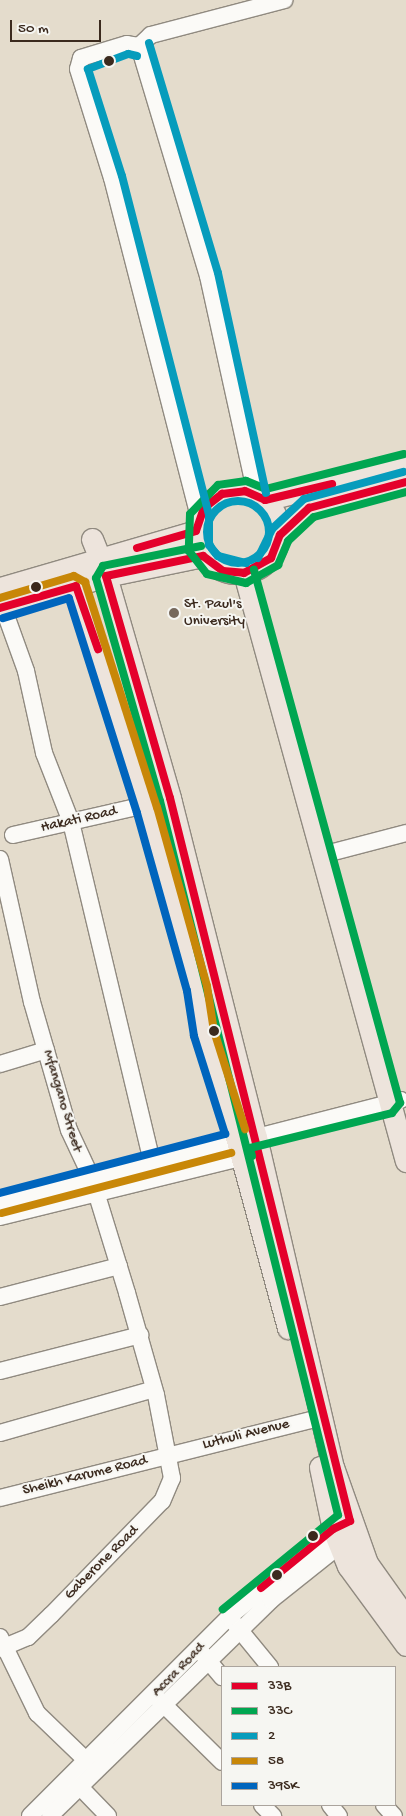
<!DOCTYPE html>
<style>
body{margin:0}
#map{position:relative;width:406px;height:1816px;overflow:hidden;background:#e4dccc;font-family:"Gochi Hand",sans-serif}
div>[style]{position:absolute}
.roads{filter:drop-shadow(1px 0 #908a80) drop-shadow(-1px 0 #908a80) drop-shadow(0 1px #908a80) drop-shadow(0 -1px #908a80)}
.minor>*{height:16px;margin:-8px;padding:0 8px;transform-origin:8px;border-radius:8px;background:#fbfaf7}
.major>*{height:21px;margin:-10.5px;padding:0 10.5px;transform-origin:10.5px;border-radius:10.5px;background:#ede4dc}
.major>.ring{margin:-10.5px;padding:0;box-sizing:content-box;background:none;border:21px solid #ede4dc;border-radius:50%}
.bus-1>*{height:8px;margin:-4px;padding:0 4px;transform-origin:4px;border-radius:4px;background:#e4002b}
.bus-2>*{height:8px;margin:-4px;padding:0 4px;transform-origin:4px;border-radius:4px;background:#00a651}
.bus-3>*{height:8px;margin:-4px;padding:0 4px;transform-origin:4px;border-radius:4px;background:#069cbc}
.bus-3>.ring{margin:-4px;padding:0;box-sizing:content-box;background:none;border:8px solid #069cbc;border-radius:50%}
.bus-4>*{height:8px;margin:-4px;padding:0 4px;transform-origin:4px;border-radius:4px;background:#c88708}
.bus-5>*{height:8px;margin:-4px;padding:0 4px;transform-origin:4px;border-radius:4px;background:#0065bd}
.dots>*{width:14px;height:14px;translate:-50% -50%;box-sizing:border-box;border:2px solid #f6f6f2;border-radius:50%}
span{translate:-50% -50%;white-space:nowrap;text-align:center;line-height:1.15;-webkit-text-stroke:4px #f6f6f2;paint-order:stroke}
.poi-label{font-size:15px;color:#3b2a1e}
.left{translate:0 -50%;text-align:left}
.street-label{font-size:15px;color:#3b2a1e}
.legend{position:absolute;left:221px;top:1666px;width:175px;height:140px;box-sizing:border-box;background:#f6f6f2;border:1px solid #aba49d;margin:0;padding:6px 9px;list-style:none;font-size:15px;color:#3b2a1e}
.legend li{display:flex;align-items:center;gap:10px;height:25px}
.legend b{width:25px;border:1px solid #aba49d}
.scale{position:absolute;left:10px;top:20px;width:91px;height:22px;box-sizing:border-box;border:2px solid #3b2a1e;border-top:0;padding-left:6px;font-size:15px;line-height:18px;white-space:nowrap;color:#3b2a1e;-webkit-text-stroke:4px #f6f6f2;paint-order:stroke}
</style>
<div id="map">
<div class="roads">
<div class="minor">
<i style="left:139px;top:46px;width:12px;rotate:-171deg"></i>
<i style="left:127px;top:44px;width:48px;rotate:163.1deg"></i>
<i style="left:81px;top:58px;width:11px;rotate:105deg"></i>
<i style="left:78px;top:69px;width:114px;rotate:72.7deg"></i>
<i style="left:112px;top:178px;width:351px;rotate:75.6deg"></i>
<i style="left:139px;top:46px;width:240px;rotate:73.3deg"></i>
<i style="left:208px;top:276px;width:224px;rotate:77.6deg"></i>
<i style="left:139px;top:46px;width:16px;rotate:-43deg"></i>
<i style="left:151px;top:35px;width:138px;rotate:-14.7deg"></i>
<i style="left:3px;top:607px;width:68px;rotate:70.2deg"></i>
<i style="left:26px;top:671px;width:84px;rotate:77.6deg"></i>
<i style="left:44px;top:753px;width:74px;rotate:68.6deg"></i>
<i style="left:71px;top:822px;width:350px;rotate:76.6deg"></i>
<i style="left:13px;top:835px;width:135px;rotate:-12.8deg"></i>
<i style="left:145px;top:805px;width:5px;rotate:68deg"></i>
<i style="left:322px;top:855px;width:87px;rotate:-14.7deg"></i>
<i style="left:0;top:859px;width:147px;rotate:77.4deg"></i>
<i style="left:32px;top:1002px;width:133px;rotate:73.9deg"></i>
<i style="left:69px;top:1130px;width:54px;rotate:64.9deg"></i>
<i style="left:92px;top:1179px;width:119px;rotate:72.9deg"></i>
<i style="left:127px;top:1293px;width:106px;rotate:74.1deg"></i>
<i style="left:156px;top:1395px;width:85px;rotate:79.1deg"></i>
<i style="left:172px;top:1478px;width:25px;rotate:113deg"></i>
<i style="left:162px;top:1501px;width:159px;rotate:134.2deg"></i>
<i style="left:51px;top:1615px;width:32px;rotate:136deg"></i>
<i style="left:28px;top:1637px;width:30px;rotate:157deg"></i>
<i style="left:0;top:1064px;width:48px;rotate:-16.9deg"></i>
<i style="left:0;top:1203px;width:414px;rotate:-14.4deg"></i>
<i style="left:0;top:1217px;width:260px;rotate:-13.8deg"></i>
<i style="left:0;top:1297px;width:123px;rotate:-14.6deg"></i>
<i style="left:0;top:1371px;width:145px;rotate:-14.4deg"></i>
<i style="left:0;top:1433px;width:160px;rotate:-15.9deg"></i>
<i style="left:0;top:1498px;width:333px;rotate:-14.1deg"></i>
<i style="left:234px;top:1623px;width:57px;rotate:50.7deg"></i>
<i style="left:0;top:1637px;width:85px;rotate:64deg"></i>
<i style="left:37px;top:1713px;width:71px;rotate:43.9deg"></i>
<i style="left:201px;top:1652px;width:33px;rotate:50deg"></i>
<i style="left:158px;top:1699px;width:90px;rotate:44.5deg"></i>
<i style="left:81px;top:1788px;width:39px;rotate:46deg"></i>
<i style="left:262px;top:1805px;width:16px;rotate:45deg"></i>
<i style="left:330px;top:1805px;width:14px;rotate:51deg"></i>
<i style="left:384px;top:1805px;width:15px;rotate:48deg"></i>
<i style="left:30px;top:1816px;width:281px;rotate:-45deg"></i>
<i style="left:229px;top:1617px;width:147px;rotate:-39.2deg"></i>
<i style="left:50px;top:1816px;width:309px;rotate:-44.3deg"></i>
<i style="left:271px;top:1600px;width:100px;rotate:-38.5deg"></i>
</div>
<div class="major">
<i class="ring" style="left:197px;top:491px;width:61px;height:61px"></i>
<i style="left:265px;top:500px;width:146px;rotate:-14.3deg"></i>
<i style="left:280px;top:535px;width:40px;rotate:-43deg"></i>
<i style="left:309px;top:508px;width:100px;rotate:-15deg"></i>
<i style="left:92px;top:539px;width:22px;rotate:68deg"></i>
<i style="left:244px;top:573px;width:610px;rotate:74.6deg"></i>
<i style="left:106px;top:576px;width:231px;rotate:73.9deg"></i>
<i style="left:170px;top:798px;width:350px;rotate:75.8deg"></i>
<i style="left:256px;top:1137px;width:339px;rotate:76.9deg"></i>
<i style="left:333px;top:1467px;width:102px;rotate:70.5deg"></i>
<i style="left:367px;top:1563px;width:67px;rotate:54.7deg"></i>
<i style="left:76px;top:586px;width:230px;rotate:72.5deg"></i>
<i style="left:0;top:588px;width:204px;rotate:-16.2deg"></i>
<i style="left:0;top:608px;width:111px;rotate:-16.8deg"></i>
<i style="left:106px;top:576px;width:99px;rotate:-11.7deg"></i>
<i style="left:171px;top:802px;width:16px;rotate:145deg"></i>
<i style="left:158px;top:811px;width:11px;rotate:-175deg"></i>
<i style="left:147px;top:810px;width:537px;rotate:74.77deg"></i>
<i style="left:320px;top:1467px;width:63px;rotate:78.2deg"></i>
<i style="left:333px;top:1529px;width:40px;rotate:68deg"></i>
<i style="left:348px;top:1566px;width:98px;rotate:53.7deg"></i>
</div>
</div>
<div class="bus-1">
<i style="left:137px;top:548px;width:61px;rotate:-16.1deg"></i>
<i style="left:196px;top:531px;width:24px;rotate:-71deg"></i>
<i style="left:204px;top:508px;width:23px;rotate:-38deg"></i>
<i style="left:222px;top:494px;width:23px;rotate:-7deg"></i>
<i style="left:245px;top:491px;width:22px;rotate:24deg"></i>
<i style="left:265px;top:500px;width:69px;rotate:-13.4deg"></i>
<i style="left:0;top:608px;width:79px;rotate:-16.1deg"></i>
<i style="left:76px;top:586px;width:67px;rotate:70.8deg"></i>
<i style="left:261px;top:1588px;width:93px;rotate:-39.3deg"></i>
<i style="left:333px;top:1529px;width:19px;rotate:-25deg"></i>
<i style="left:350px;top:1521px;width:745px;rotate:-103.98deg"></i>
<i style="left:170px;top:798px;width:231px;rotate:-106.1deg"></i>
<i style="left:106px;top:576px;width:99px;rotate:-11.7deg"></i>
<i style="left:203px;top:556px;width:25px;rotate:37deg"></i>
<i style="left:223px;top:571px;width:21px;rotate:5deg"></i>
<i style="left:244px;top:573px;width:31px;rotate:-29deg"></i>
<i style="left:271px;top:558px;width:25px;rotate:-69deg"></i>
<i style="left:280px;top:535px;width:40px;rotate:-43deg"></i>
<i style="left:309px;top:508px;width:100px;rotate:-15deg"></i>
</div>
<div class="bus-2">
<i style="left:404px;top:454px;width:142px;rotate:165.8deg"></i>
<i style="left:266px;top:489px;width:22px;rotate:-158deg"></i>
<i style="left:246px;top:481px;width:28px;rotate:172deg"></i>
<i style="left:218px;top:485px;width:40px;rotate:134deg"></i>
<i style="left:190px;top:514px;width:37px;rotate:92deg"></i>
<i style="left:189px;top:551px;width:29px;rotate:52deg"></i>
<i style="left:207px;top:574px;width:40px;rotate:13deg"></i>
<i style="left:246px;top:583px;width:37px;rotate:-29deg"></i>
<i style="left:278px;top:565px;width:26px;rotate:-67deg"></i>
<i style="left:288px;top:541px;width:35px;rotate:-43deg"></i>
<i style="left:314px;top:517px;width:95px;rotate:-15.2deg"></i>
<i style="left:201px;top:546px;width:100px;rotate:168.5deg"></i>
<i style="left:103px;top:566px;width:14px;rotate:120deg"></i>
<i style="left:96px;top:578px;width:232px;rotate:74deg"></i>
<i style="left:160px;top:801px;width:736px;rotate:76deg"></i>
<i style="left:338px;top:1515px;width:149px;rotate:140.7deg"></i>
<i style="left:252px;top:1156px;width:8px;rotate:-104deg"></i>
<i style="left:250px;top:1148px;width:146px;rotate:-13.8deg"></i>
<i style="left:392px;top:1113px;width:13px;rotate:-51deg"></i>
<i style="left:400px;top:1103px;width:553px;rotate:-105.32deg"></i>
</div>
<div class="bus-3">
<i style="left:149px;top:43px;width:240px;rotate:73.3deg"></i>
<i style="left:218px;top:273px;width:225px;rotate:77.7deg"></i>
<i style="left:137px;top:56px;width:9px;rotate:-167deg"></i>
<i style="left:128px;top:54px;width:43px;rotate:159.4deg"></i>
<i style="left:88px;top:69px;width:112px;rotate:72.4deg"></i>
<i style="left:122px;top:176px;width:351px;rotate:75.6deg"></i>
<i style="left:209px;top:516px;width:29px;rotate:90deg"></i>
<i style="left:209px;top:545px;width:14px;rotate:51deg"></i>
<i style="left:218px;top:556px;width:29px;rotate:14deg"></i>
<i class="ring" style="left:207px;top:501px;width:54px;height:54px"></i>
<i style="left:258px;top:558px;width:32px;rotate:-64deg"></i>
<i style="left:272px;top:529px;width:44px;rotate:-43.2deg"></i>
<i style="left:304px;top:499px;width:103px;rotate:-15.3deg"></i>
</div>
<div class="bus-4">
<i style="left:0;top:598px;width:77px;rotate:-16.6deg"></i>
<i style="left:74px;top:576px;width:13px;rotate:29deg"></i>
<i style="left:85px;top:582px;width:236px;rotate:72.3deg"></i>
<i style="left:157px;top:807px;width:186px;rotate:74.4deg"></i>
<i style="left:207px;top:986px;width:46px;rotate:81.2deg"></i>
<i style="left:214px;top:1031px;width:103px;rotate:72.4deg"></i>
<i style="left:2px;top:1213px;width:237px;rotate:-14.7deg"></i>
</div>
<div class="bus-5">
<i style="left:0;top:1193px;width:233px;rotate:-14.7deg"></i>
<i style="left:225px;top:1134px;width:103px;rotate:-107.6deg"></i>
<i style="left:194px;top:1036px;width:46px;rotate:-98.8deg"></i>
<i style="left:187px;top:991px;width:185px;rotate:-105.7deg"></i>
<i style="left:137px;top:813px;width:225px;rotate:-107.6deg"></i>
<i style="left:69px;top:598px;width:69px;rotate:163.1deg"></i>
</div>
<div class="dots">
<i style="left:109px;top:61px;background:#3b2a1e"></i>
<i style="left:36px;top:587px;background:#3b2a1e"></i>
<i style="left:174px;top:613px;background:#76685b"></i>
<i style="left:214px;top:1031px;background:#3b2a1e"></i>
<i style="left:313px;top:1536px;background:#3b2a1e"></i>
<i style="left:277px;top:1575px;background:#3b2a1e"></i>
</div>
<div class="poi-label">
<span class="left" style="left:184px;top:613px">St. Paul's<br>University</span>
</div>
<div class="street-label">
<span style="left:79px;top:820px;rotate:-13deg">Hakati Road</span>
<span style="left:62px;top:1101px;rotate:73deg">Mfangano Street</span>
<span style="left:246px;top:1435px;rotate:-14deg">Luthuli Avenue</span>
<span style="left:85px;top:1476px;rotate:-14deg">Sheikh Karume Road</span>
<span style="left:102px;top:1563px;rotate:-45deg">Gaberone Road</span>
<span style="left:179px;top:1670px;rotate:-46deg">Accra Road</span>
</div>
<ul class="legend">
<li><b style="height:6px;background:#e4002b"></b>33B</li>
<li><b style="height:6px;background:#00a651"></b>33C</li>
<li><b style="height:6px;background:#069cbc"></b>2</li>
<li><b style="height:6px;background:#c88708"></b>58</li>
<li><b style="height:6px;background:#0065bd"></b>39SK</li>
</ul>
<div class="scale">50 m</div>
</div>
